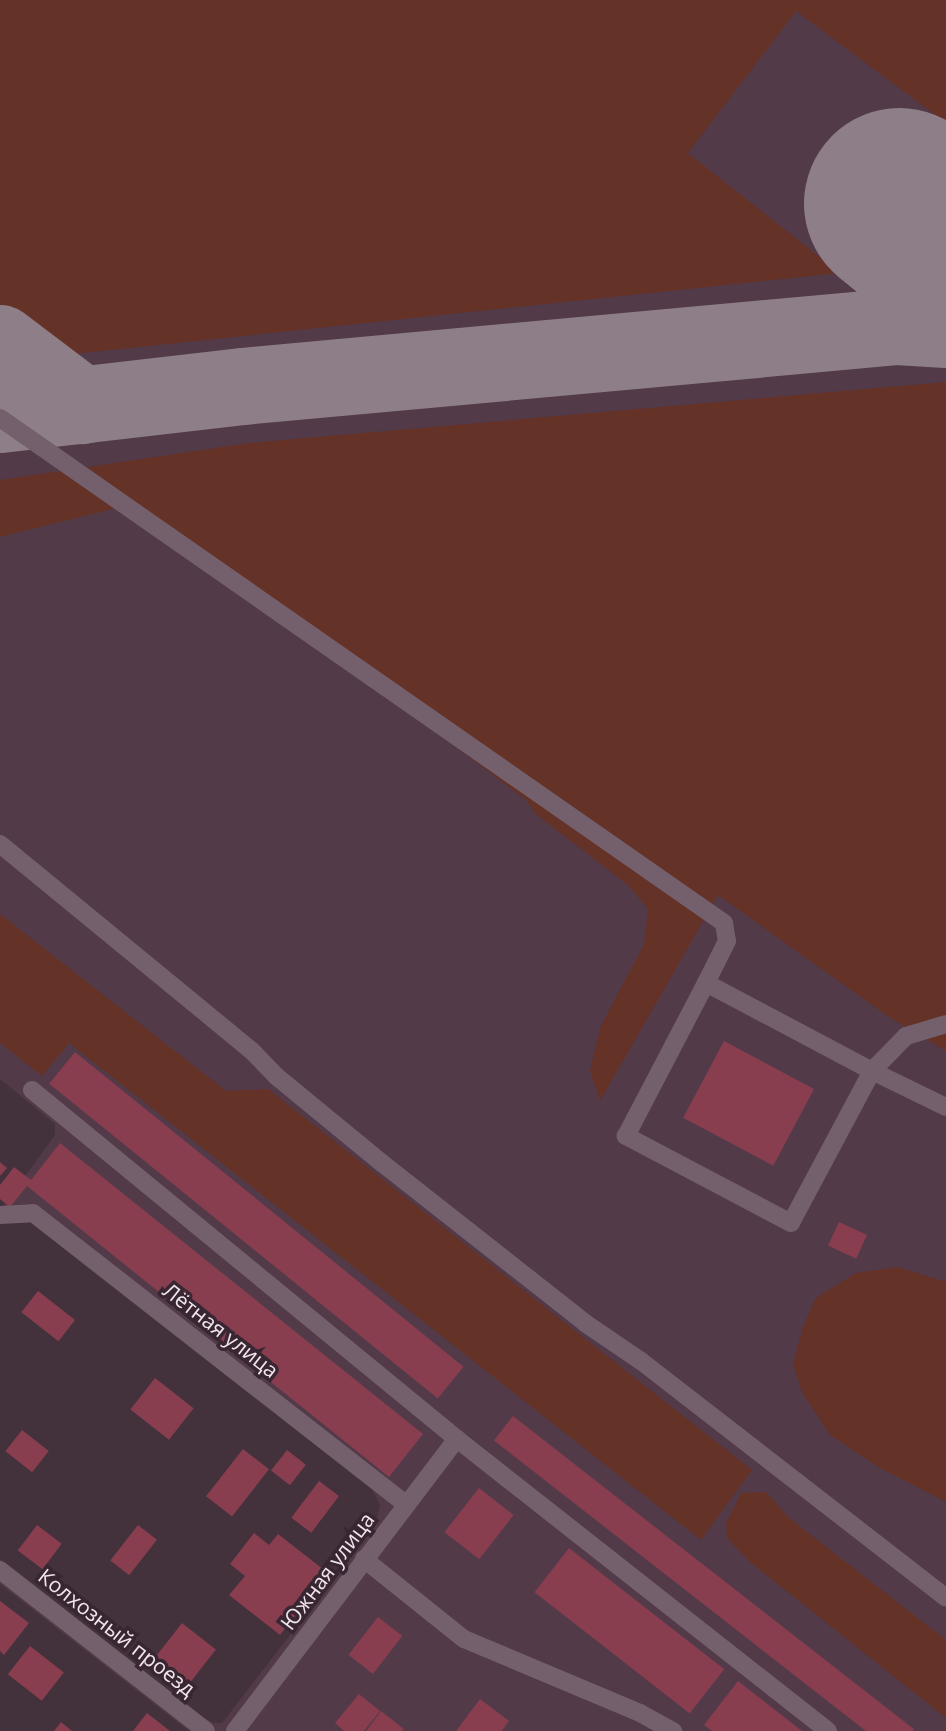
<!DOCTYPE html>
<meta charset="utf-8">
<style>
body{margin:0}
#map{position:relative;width:946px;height:1731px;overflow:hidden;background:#43313c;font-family:"Open Sans",sans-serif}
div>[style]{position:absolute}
.built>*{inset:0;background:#523a49}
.green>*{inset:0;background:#653227}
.taxiway>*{height:77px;margin:-38.5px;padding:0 38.5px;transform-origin:38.5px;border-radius:38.5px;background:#8e7e88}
.runway>*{height:191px;margin:-95.5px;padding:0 95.5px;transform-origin:95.5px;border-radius:95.5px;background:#8e7e88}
.building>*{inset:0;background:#883e4f;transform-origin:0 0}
.lane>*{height:18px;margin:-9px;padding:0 9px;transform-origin:9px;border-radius:9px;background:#74606d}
.street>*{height:18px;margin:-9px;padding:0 9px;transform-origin:9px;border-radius:9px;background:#74606d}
span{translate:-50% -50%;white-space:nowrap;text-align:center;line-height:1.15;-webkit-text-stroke:7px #382732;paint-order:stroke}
.street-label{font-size:21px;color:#f2e6ed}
</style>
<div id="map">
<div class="built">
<i style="clip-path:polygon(0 0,946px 0,946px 1731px,189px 1731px,0 1584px,0 1559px,204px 1718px,213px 1723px,222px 1723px,375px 1525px,380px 1506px,370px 1483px,44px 1229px,2px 1208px,55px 1135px,55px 1124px,0 1079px)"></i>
</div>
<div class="green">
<i style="clip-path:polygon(0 0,946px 0,946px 123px,796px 11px,688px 153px,840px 273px,63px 355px,39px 349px,0 315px)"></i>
<i style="clip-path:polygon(946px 382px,946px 1051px,889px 1017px,718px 895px,600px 1101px,590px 1071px,600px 1028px,644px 944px,648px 909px,628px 885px,537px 815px,525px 799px,143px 512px,121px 507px,0 537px,0 480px,249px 443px)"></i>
<i style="clip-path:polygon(0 914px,226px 1091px,268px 1089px,752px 1470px,701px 1540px,69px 1043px,42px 1076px,0 1043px)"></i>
<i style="clip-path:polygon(898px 1267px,946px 1282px,946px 1502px,880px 1468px,830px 1435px,802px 1392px,793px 1364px,803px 1327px,816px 1298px,856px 1273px)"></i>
<i style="clip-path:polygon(766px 1492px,789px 1518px,946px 1640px,946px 1718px,750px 1562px,727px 1538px,726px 1523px,741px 1493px)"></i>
</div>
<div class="taxiway">
<i style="left:0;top:343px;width:103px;rotate:37.1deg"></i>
<i style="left:0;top:414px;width:244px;rotate:-6.6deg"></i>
<i style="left:242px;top:386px;width:658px;rotate:-5.23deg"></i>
<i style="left:897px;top:326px;width:49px;rotate:3.5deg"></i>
</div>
<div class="runway">
<i style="left:899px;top:203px;width:60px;rotate:39deg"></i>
</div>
<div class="building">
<i style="left:724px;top:1041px;width:102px;height:87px;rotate:28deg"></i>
<i style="left:75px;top:1052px;width:500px;height:41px;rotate:39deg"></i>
<i style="clip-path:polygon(60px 1143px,423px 1434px,389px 1477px,27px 1186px,10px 1207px,0 1199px,0 1185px,14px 1167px,31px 1180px)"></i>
<i style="clip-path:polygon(0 1162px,7px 1168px,0 1176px)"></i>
<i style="left:839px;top:1222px;width:31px;height:26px;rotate:25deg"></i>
<i style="left:38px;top:1291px;width:47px;height:27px;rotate:38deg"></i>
<i style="left:155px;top:1378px;width:49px;height:40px;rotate:38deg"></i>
<i style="left:513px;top:1416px;width:509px;height:31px;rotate:38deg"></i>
<i style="left:22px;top:1430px;width:34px;height:27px;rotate:38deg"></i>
<i style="left:243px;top:1449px;width:33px;height:60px;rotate:38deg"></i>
<i style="left:287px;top:1450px;width:24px;height:26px;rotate:38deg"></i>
<i style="left:319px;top:1481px;width:25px;height:46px;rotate:37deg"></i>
<i style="left:479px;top:1488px;width:44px;height:56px;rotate:38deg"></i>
<i style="left:37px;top:1525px;width:31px;height:32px;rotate:37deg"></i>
<i style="left:138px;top:1525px;width:24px;height:45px;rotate:38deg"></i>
<i style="clip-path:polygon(254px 1533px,269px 1545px,278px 1534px,328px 1573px,280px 1635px,229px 1595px,245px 1576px,230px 1564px)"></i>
<i style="left:569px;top:1548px;width:197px;height:56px;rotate:38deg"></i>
<i style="clip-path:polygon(0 1601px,29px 1623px,4px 1655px,0 1651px)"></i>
<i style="left:378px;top:1617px;width:31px;height:48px;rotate:38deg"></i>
<i style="left:182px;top:1623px;width:43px;height:44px;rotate:38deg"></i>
<i style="left:30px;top:1646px;width:43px;height:36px;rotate:38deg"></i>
<i style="clip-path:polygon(738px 1681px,802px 1731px,712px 1731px,704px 1725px)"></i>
<i style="clip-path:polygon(359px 1694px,380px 1711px,364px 1731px,344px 1731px,335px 1723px)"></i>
<i style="clip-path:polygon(480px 1699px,509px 1721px,502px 1731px,456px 1731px)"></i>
<i style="clip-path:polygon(381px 1711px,404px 1729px,402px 1731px,366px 1731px)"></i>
<i style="clip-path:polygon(147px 1713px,170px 1731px,133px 1731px)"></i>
<i style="clip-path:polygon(61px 1722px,72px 1731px,54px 1731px)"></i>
</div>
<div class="lane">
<i style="left:0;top:418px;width:883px;rotate:34.9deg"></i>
<i style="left:724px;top:923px;width:18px;rotate:81deg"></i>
<i style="left:727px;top:941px;width:47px;rotate:116.6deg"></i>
<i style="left:0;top:844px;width:326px;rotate:39.4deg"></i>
<i style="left:252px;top:1051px;width:35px;rotate:46deg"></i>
<i style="left:276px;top:1076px;width:137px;rotate:39.4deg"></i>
<i style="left:382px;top:1163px;width:258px;rotate:38.2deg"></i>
<i style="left:585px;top:1323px;width:68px;rotate:34.2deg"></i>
<i style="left:641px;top:1361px;width:386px;rotate:37.8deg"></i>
<i style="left:706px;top:983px;width:188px;rotate:27.9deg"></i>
<i style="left:872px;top:1071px;width:172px;rotate:118.1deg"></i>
<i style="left:791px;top:1223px;width:187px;rotate:-152.2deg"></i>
<i style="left:626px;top:1136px;width:173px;rotate:-62.4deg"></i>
<i style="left:946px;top:1024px;width:42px;rotate:163.3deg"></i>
<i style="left:906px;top:1036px;width:49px;rotate:134.2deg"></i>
<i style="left:872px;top:1071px;width:82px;rotate:25.9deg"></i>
<i style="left:32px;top:1090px;width:550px;rotate:39.39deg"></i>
<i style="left:457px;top:1439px;width:472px;rotate:38.2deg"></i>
<i style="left:364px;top:1559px;width:128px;rotate:38.7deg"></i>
<i style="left:464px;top:1639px;width:191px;rotate:22.8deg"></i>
<i style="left:640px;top:1713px;width:38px;rotate:29deg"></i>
</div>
<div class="street">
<i style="left:0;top:1215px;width:33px;rotate:-3deg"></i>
<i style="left:33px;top:1213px;width:473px;rotate:38deg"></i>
<i style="left:0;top:1570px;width:261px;rotate:38deg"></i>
<i style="left:235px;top:1731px;width:367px;rotate:-52.8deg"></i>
</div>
<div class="street-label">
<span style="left:221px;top:1330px;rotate:38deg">Лётная улица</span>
<span style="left:327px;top:1571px;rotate:-53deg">Южная улица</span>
<span style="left:117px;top:1632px;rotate:38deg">Колхозный проезд</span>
</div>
</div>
